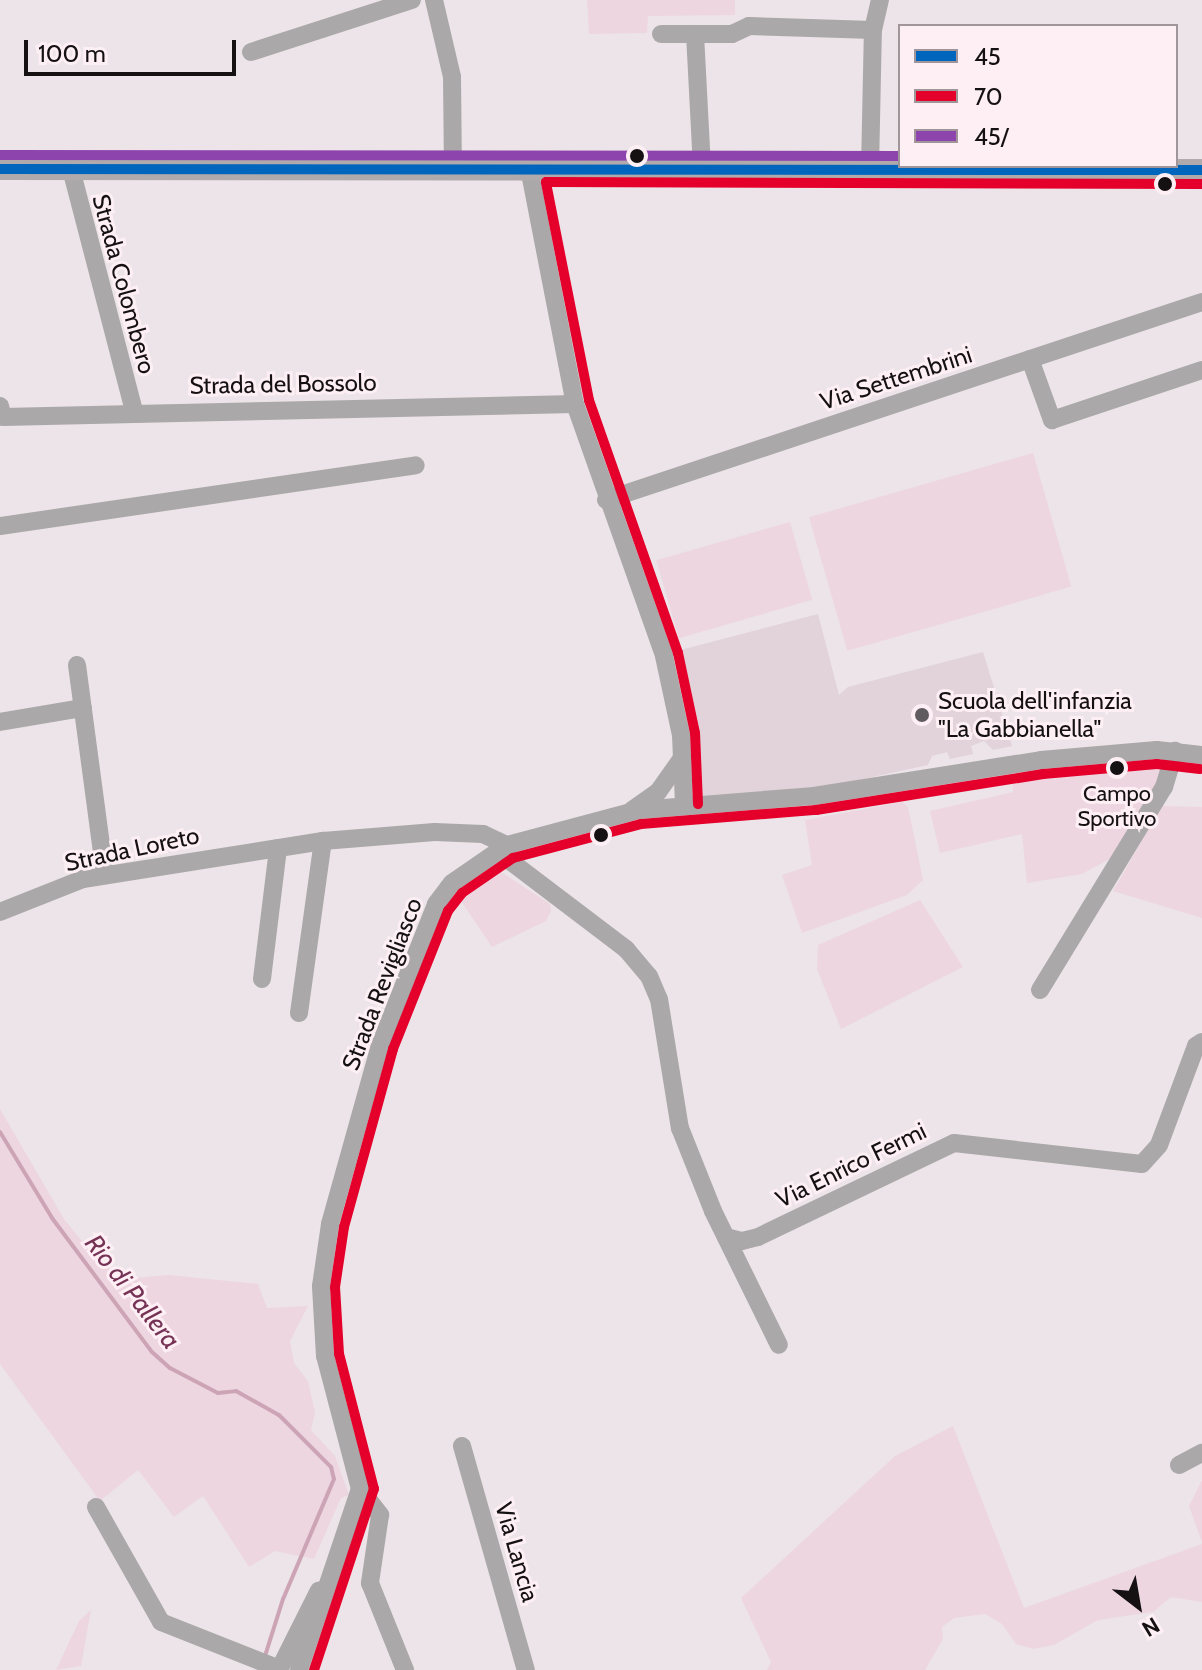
<!DOCTYPE html>
<style>
body{margin:0}
#map{position:relative;width:1202px;height:1670px;overflow:hidden;background:#ece4e8;font-family:Cabin,sans-serif}
div>[style]{position:absolute}
.built>*{inset:0;background:#e1d3d9}
.green>*{inset:0;background:#edd6e0;transform-origin:0 0}
.stream>*{height:4px;margin:-2px;padding:0 2px;transform-origin:2px;border-radius:2px;background:#cca4b6}
.minor>*{height:18px;margin:-9px;padding:0 9px;transform-origin:9px;border-radius:9px;background:#aba8a9}
.major>*{height:22px;margin:-11px;padding:0 11px;transform-origin:11px;border-radius:11px;background:#b0aaac}
.bus-1>*{height:10px;margin:-5px;padding:0 5px;transform-origin:5px;border-radius:5px;background:#0065bd}
.bus-2>*{height:10px;margin:-5px;padding:0 5px;transform-origin:5px;border-radius:5px;background:#e4002b}
.bus-3>*{height:10px;margin:-5px;padding:0 5px;transform-origin:5px;border-radius:5px;background:#8e44ad}
.dots>*{width:22px;height:22px;translate:-50% -50%;box-sizing:border-box;border:4px solid #fdeff4;border-radius:50%}
span{translate:-50% -50%;white-space:nowrap;text-align:center;line-height:1.15;-webkit-text-stroke:6px #fdeff4;paint-order:stroke}
.bus-label{font-size:22px;color:#151113}
.street-label{font-size:24px;color:#151113}
.poi-label{font-size:24px;color:#151113}
.left{translate:0 -50%;text-align:left}
.water-label{font-size:26px;color:#753254;font-style:italic}
.legend{position:absolute;left:898px;top:24px;width:280px;height:144px;box-sizing:border-box;background:#fdeff4;border:2px solid #a0969a;margin:0;padding:10px 14px;list-style:none;font-size:24px;color:#151113}
.legend li{display:flex;align-items:center;gap:16px;height:40px}
.legend b{width:40px;border:2px solid #a0969a}
.north{position:absolute;left:1098px;top:1566px;width:80px;height:80px;-webkit-text-stroke:6px #fdeff4;paint-order:stroke;rotate:149deg;font-size:22px;font-weight:700;line-height:32px;text-align:center;color:#151113}
.north::after{content:'';display:block;margin:auto;width:28px;height:36px;background:#151113;clip-path:polygon(50% 0,100% 100%,50% 72%,0 100%)}
.scale{position:absolute;left:24px;top:40px;width:212px;height:36px;box-sizing:border-box;border:4px solid #151113;border-top:0;padding-left:10px;font-size:24px;line-height:28px;white-space:nowrap;color:#151113;-webkit-text-stroke:6px #fdeff4;paint-order:stroke}
</style>
<div id="map">
<div class="built">
<i style="clip-path:polygon(818px 614px,839px 695px,848px 687px,983px 652px,1012px 746px,993px 750px,984px 741px,971px 746px,973px 754px,950px 759px,947px 752px,932px 756px,928px 765px,831px 786px,693px 800px,686px 714px,673px 652px)"></i>
</div>
<div class="green">
<i style="clip-path:polygon(587px 0,735px 0,735px 15px,648px 16px,647px 33px,589px 34px)"></i>
<i style="left:1033px;top:453px;width:139px;height:233px;rotate:74deg"></i>
<i style="left:790px;top:522px;width:81px;height:139px;rotate:74deg"></i>
<i style="clip-path:polygon(1161px 767px,1163px 772px,1115px 856px,1082px 874px,1027px 883px,1022px 834px,940px 853px,930px 811px,1013px 792px,1012px 781px)"></i>
<i style="clip-path:polygon(902px 802px,908px 807px,923px 880px,907px 895px,802px 933px,782px 875px,812px 865px,805px 820px)"></i>
<i style="clip-path:polygon(1162px 806px,1202px 807px,1202px 918px,1113px 891px)"></i>
<i style="clip-path:polygon(498px 870px,550px 904px,551px 911px,546px 921px,492px 947px,461px 901px)"></i>
<i style="clip-path:polygon(920px 900px,963px 967px,841px 1029px,817px 969px,818px 945px)"></i>
<i style="clip-path:polygon(0 1109px,64px 1219px,94px 1256px,124px 1279px,169px 1275px,258px 1284px,267px 1308px,308px 1306px,290px 1341px,294px 1363px,308px 1381px,315px 1413px,311px 1430px,335px 1456px,349px 1495px,341px 1498px,314px 1559px,275px 1551px,249px 1567px,203px 1496px,174px 1517px,138px 1470px,100px 1501px,0 1364px)"></i>
<i style="clip-path:polygon(953px 1426px,1024px 1608px,1202px 1544px,1202px 1602px,1171px 1597px,1153px 1612px,1098px 1620px,1054px 1645px,1033px 1649px,1016px 1644px,1002px 1624px,985px 1614px,954px 1618px,942px 1627px,943px 1639px,925px 1670px,767px 1670px,771px 1662px,741px 1598px,895px 1456px)"></i>
<i style="clip-path:polygon(1202px 1480px,1202px 1542px,1189px 1506px)"></i>
<i style="clip-path:polygon(91px 1610px,81px 1666px,56px 1670px,79px 1621px)"></i>
</div>
<div class="stream">
<i style="left:0;top:1132px;width:100px;rotate:58.8deg"></i>
<i style="left:52px;top:1218px;width:167px;rotate:53.3deg"></i>
<i style="left:152px;top:1352px;width:24px;rotate:42deg"></i>
<i style="left:170px;top:1368px;width:54px;rotate:27.5deg"></i>
<i style="left:218px;top:1393px;width:18px;rotate:-6deg"></i>
<i style="left:236px;top:1391px;width:49px;rotate:29.2deg"></i>
<i style="left:279px;top:1415px;width:74px;rotate:45deg"></i>
<i style="left:331px;top:1467px;width:12px;rotate:76deg"></i>
<i style="left:334px;top:1479px;width:130px;rotate:113deg"></i>
<i style="left:283px;top:1599px;width:60px;rotate:107.5deg"></i>
</div>
<div class="minor">
<i style="left:434px;top:0;width:79px;rotate:76.8deg"></i>
<i style="left:452px;top:77px;width:92px;rotate:89.4deg"></i>
<i style="left:661px;top:34px;width:71px"></i>
<i style="left:732px;top:34px;width:19px;rotate:-25deg"></i>
<i style="left:749px;top:26px;width:124px;rotate:1.8deg"></i>
<i style="left:695px;top:34px;width:133px;rotate:87deg"></i>
<i style="left:251px;top:52px;width:169px;rotate:-17.9deg"></i>
<i style="left:529px;top:168px;width:240px;rotate:79deg"></i>
<i style="left:575px;top:404px;width:267px;rotate:70.5deg"></i>
<i style="left:664px;top:656px;width:81px;rotate:77.9deg"></i>
<i style="left:681px;top:735px;width:70px;rotate:87.5deg"></i>
<i style="left:71px;top:169px;width:250px;rotate:75.4deg"></i>
<i style="left:870px;top:169px;width:139px;rotate:-88.8deg"></i>
<i style="left:873px;top:30px;width:31px;rotate:-77deg"></i>
<i style="left:1030px;top:359px;width:65px;rotate:70.2deg"></i>
<i style="left:1052px;top:420px;width:158px;rotate:-18.4deg"></i>
<i style="left:0;top:406px;width:11px;rotate:75deg"></i>
<i style="left:3px;top:417px;width:572px;rotate:-1.3deg"></i>
<i style="left:606px;top:500px;width:628px;rotate:-18.38deg"></i>
<i style="left:0;top:526px;width:420px;rotate:-8.3deg"></i>
<i style="left:77px;top:665px;width:212px;rotate:82.4deg"></i>
<i style="left:0;top:722px;width:84px;rotate:-9.6deg"></i>
<i style="left:632px;top:810px;width:32px;rotate:-35deg"></i>
<i style="left:658px;top:792px;width:42px;rotate:-54.8deg"></i>
<i style="left:507px;top:845px;width:16px;rotate:79deg"></i>
<i style="left:510px;top:861px;width:146px;rotate:37.2deg"></i>
<i style="left:626px;top:949px;width:35px;rotate:50deg"></i>
<i style="left:649px;top:976px;width:25px;rotate:67deg"></i>
<i style="left:659px;top:999px;width:131px;rotate:80.8deg"></i>
<i style="left:680px;top:1128px;width:89px;rotate:68.3deg"></i>
<i style="left:713px;top:1211px;width:149px;rotate:63.8deg"></i>
<i style="left:0;top:912px;width:89px;rotate:-21.7deg"></i>
<i style="left:83px;top:879px;width:243px;rotate:-9deg"></i>
<i style="left:323px;top:841px;width:112px;rotate:-4.6deg"></i>
<i style="left:435px;top:832px;width:48px;rotate:2.4deg"></i>
<i style="left:483px;top:834px;width:26px;rotate:25deg"></i>
<i style="left:262px;top:979px;width:132px;rotate:-83deg"></i>
<i style="left:1040px;top:990px;width:238px;rotate:-58.6deg"></i>
<i style="left:1164px;top:787px;width:38px;rotate:-73deg"></i>
<i style="left:299px;top:1013px;width:174px;rotate:-82.1deg"></i>
<i style="left:726px;top:1237px;width:16px;rotate:14deg"></i>
<i style="left:742px;top:1241px;width:16px;rotate:-14deg"></i>
<i style="left:758px;top:1237px;width:217px;rotate:-25.6deg"></i>
<i style="left:954px;top:1143px;width:189px;rotate:6.4deg"></i>
<i style="left:1142px;top:1164px;width:25px;rotate:-48deg"></i>
<i style="left:1159px;top:1145px;width:106px;rotate:-69.5deg"></i>
<i style="left:1196px;top:1046px;width:7px;rotate:-34deg"></i>
<i style="left:462px;top:1446px;width:233px;rotate:74.1deg"></i>
<i style="left:1179px;top:1465px;width:26px;rotate:-28deg"></i>
<i style="left:360px;top:1489px;width:33px;rotate:52deg"></i>
<i style="left:380px;top:1515px;width:69px;rotate:98.4deg"></i>
<i style="left:370px;top:1583px;width:94px;rotate:68.1deg"></i>
<i style="left:96px;top:1507px;width:132px;rotate:60.5deg"></i>
<i style="left:161px;top:1622px;width:128px;rotate:21.6deg"></i>
<i style="left:279px;top:1670px;width:89px;rotate:-63.4deg"></i>
<i style="left:299px;top:1670px;width:191px;rotate:-71.4deg"></i>
<i style="left:360px;top:1489px;width:138px;rotate:-104.7deg"></i>
<i style="left:325px;top:1356px;width:70px;rotate:-93.3deg"></i>
<i style="left:321px;top:1286px;width:63px;rotate:-81.7deg"></i>
<i style="left:330px;top:1224px;width:186px;rotate:-74.4deg"></i>
<i style="left:380px;top:1045px;width:152px;rotate:-68.3deg"></i>
<i style="left:436px;top:904px;width:26px;rotate:-53deg"></i>
<i style="left:452px;top:883px;width:67px;rotate:-34.6deg"></i>
<i style="left:507px;top:845px;width:137px;rotate:-14.9deg"></i>
<i style="left:639px;top:810px;width:176px;rotate:-4.6deg"></i>
<i style="left:814px;top:796px;width:230px;rotate:-9deg"></i>
<i style="left:1041px;top:760px;width:116px;rotate:-4.9deg"></i>
<i style="left:1157px;top:750px;width:45px;rotate:6.3deg"></i>
</div>
<div class="major">
<i style="left:0;top:169px;width:1202px;rotate:0.05deg"></i>
</div>
<div class="bus-1">
<i style="left:0;top:169px;width:1202px;rotate:0.05deg"></i>
</div>
<div class="bus-2">
<i style="left:698px;top:804px;width:71px;rotate:-92.4deg"></i>
<i style="left:695px;top:733px;width:82px;rotate:-102deg"></i>
<i style="left:678px;top:653px;width:268px;rotate:-109.4deg"></i>
<i style="left:589px;top:400px;width:222px;rotate:-101.2deg"></i>
<i style="left:546px;top:182px;width:656px;rotate:0.17deg"></i>
<i style="left:314px;top:1670px;width:191px;rotate:-71.7deg"></i>
<i style="left:374px;top:1489px;width:139px;rotate:-104.5deg"></i>
<i style="left:339px;top:1354px;width:67px;rotate:-93.4deg"></i>
<i style="left:335px;top:1287px;width:61px;rotate:-81.5deg"></i>
<i style="left:344px;top:1227px;width:185px;rotate:-74.6deg"></i>
<i style="left:393px;top:1049px;width:149px;rotate:-68.3deg"></i>
<i style="left:448px;top:911px;width:23px;rotate:-52deg"></i>
<i style="left:462px;top:893px;width:62px;rotate:-34.5deg"></i>
<i style="left:513px;top:858px;width:132px;rotate:-14.9deg"></i>
<i style="left:641px;top:824px;width:176px;rotate:-4.6deg"></i>
<i style="left:816px;top:810px;width:230px;rotate:-9deg"></i>
<i style="left:1043px;top:774px;width:114px;rotate:-5deg"></i>
<i style="left:1157px;top:764px;width:43px;rotate:6.6deg"></i>
</div>
<div class="bus-3">
<i style="left:0;top:155px;width:900px;rotate:0.06deg"></i>
</div>
<div class="dots">
<i style="left:637px;top:156px;background:#151113"></i>
<i style="left:1165px;top:184px;background:#151113"></i>
<i style="left:922px;top:715px;background:#605b5e"></i>
<i style="left:1117px;top:768px;background:#151113"></i>
<i style="left:601px;top:835px;background:#151113"></i>
</div>
<div class="bus-label">
<span style="left:1117px;top:806px">Campo<br>Sportivo</span>
</div>
<div class="street-label">
<span style="left:124px;top:284px;rotate:75deg">Strada Colombero</span>
<span style="left:896px;top:378px;rotate:-18deg">Via Settembrini</span>
<span style="left:283px;top:384px;rotate:-1deg">Strada del Bossolo</span>
<span style="left:132px;top:849px;rotate:-12deg">Strada Loreto</span>
<span style="left:382px;top:984px;rotate:-69deg">Strada Revigliasco</span>
<span style="left:851px;top:1165px;rotate:-26deg">Via Enrico Fermi</span>
<span style="left:517px;top:1552px;rotate:74deg">Via Lancia</span>
</div>
<div class="poi-label">
<span class="left" style="left:938px;top:715px">Scuola dell'infanzia<br>"La Gabbianella"</span>
</div>
<div class="water-label">
<span style="left:132px;top:1292px;rotate:52deg">Rio di Pallera</span>
</div>
<ul class="legend">
<li><b style="height:10px;background:#0065bd"></b>45</li>
<li><b style="height:10px;background:#e4002b"></b>70</li>
<li><b style="height:10px;background:#8e44ad"></b>45/</li>
</ul>
<div class="north">N</div>
<div class="scale">100 m</div>
</div>
